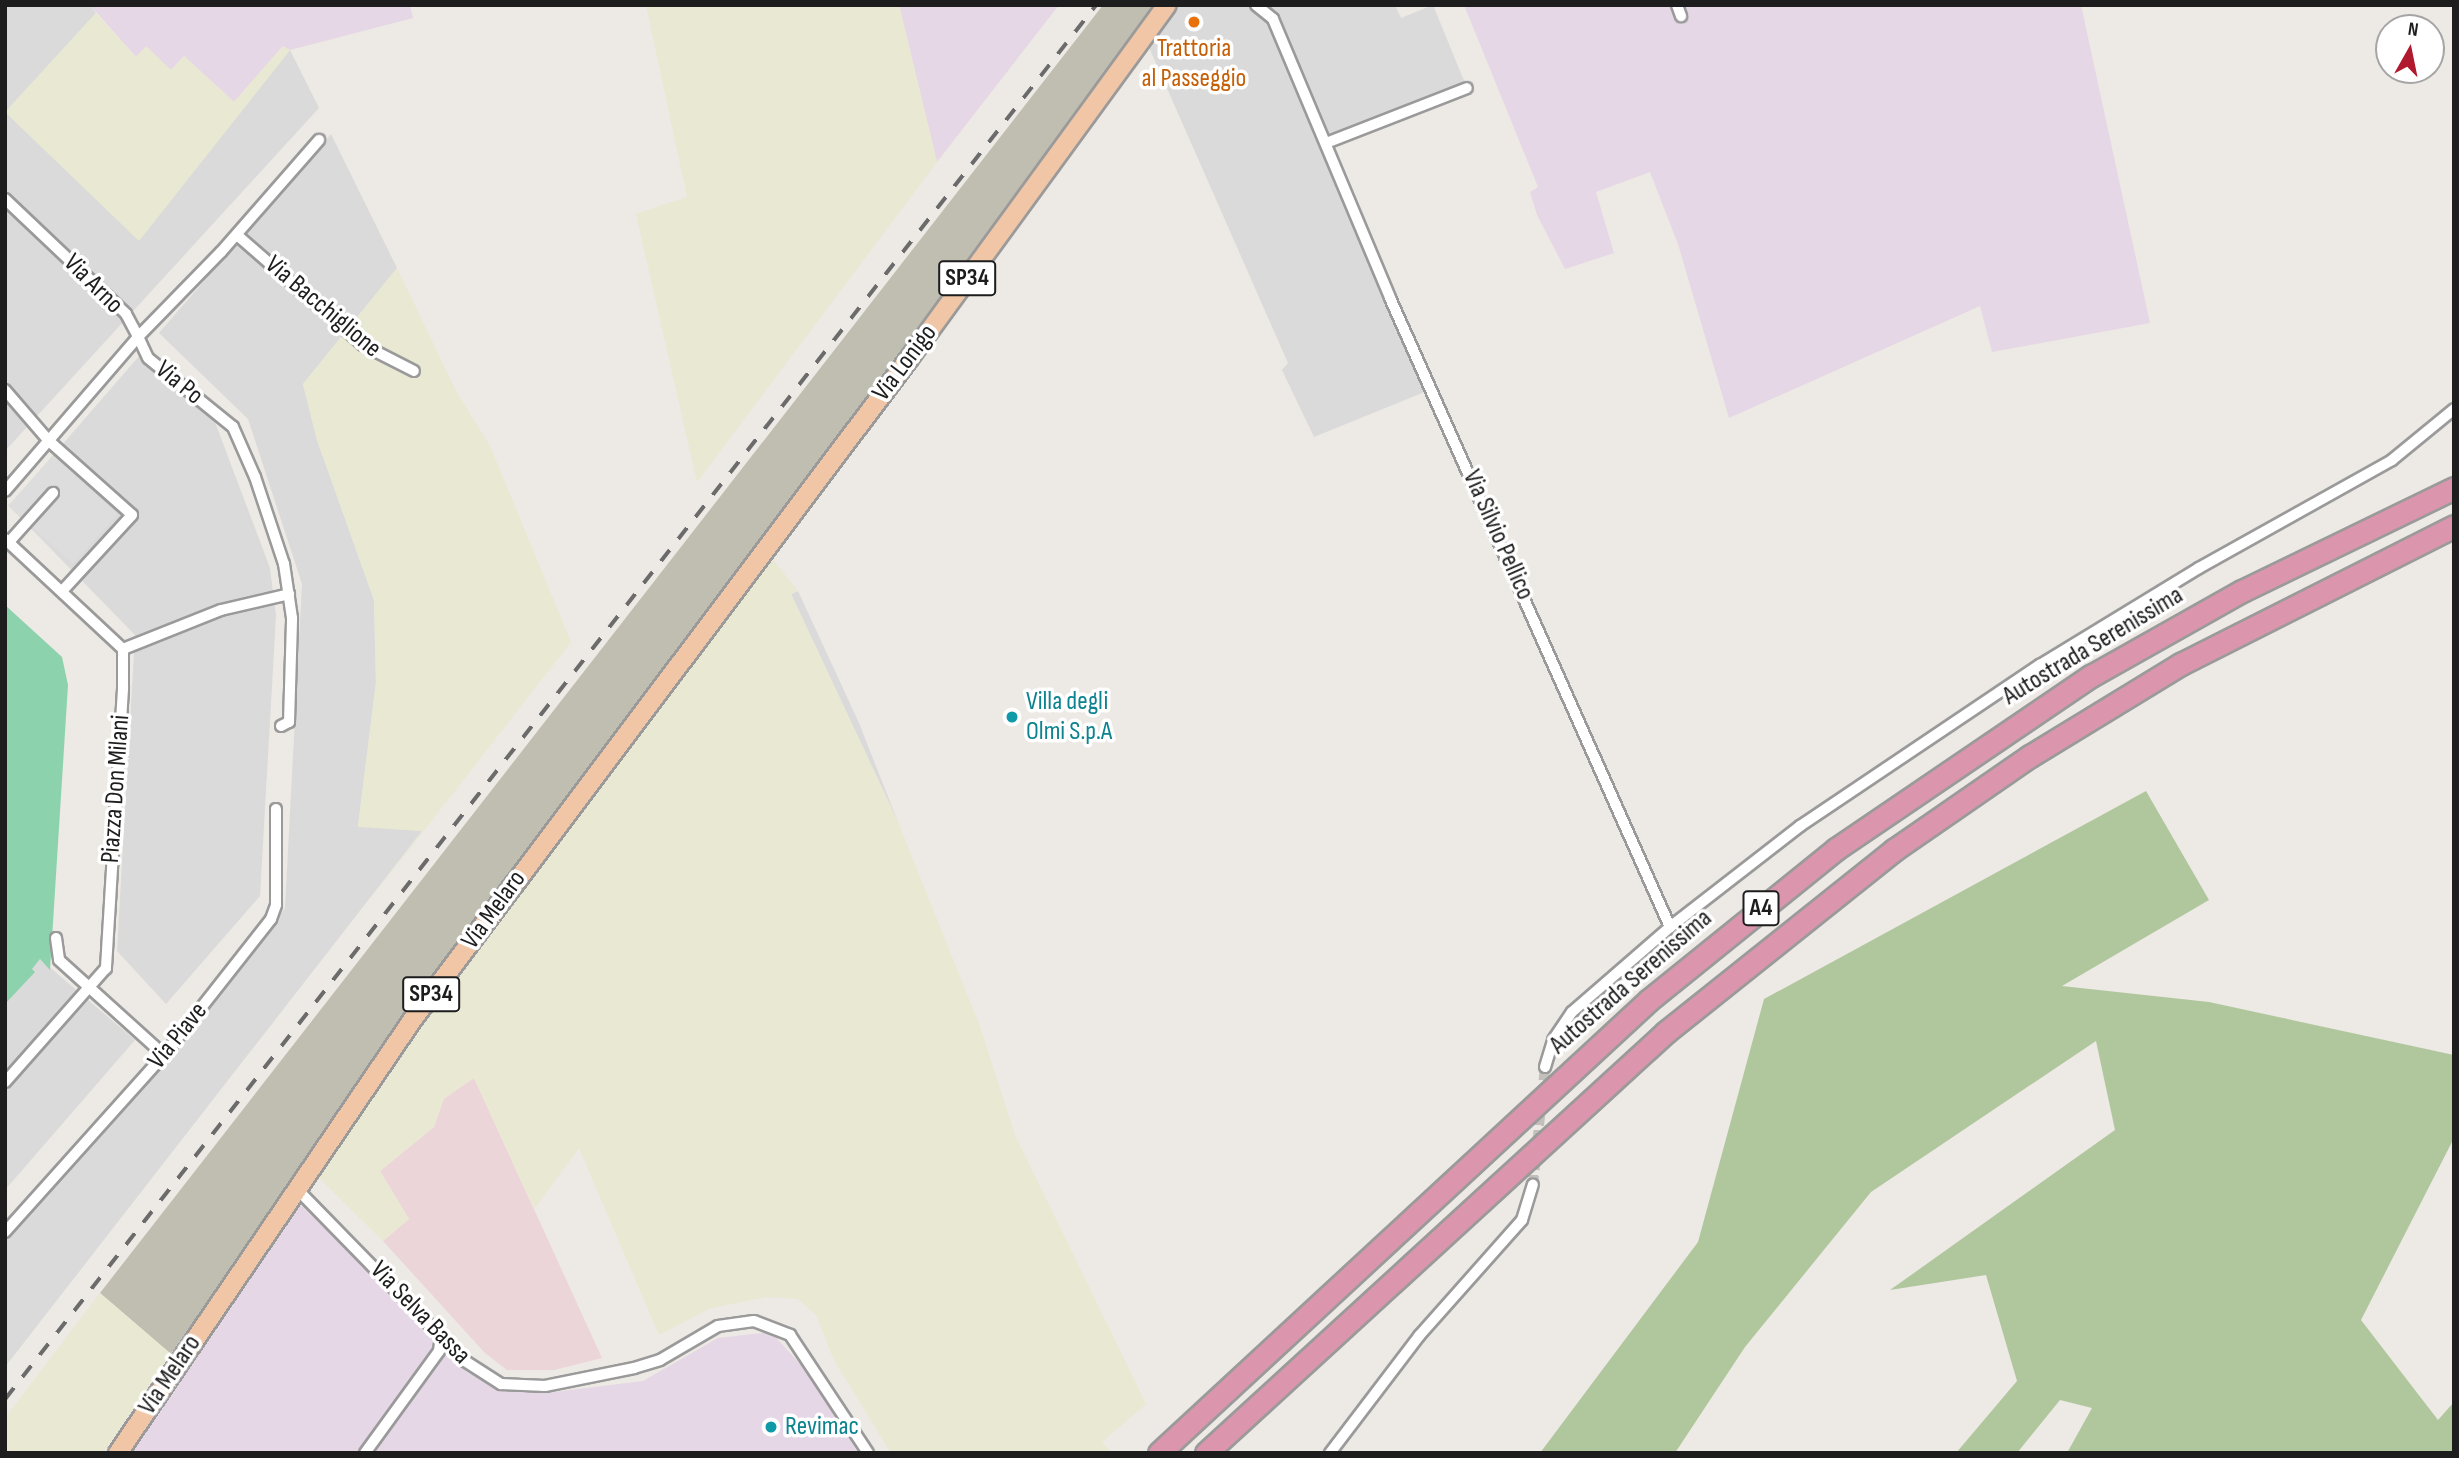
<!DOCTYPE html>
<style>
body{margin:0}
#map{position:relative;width:2459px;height:1458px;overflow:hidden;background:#ede9e4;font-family:"Sofia Sans Condensed",sans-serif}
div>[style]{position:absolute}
.residential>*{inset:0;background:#dbdada}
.commercial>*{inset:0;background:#ecd5d8}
.industrial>*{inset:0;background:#e5d7e5}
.construction>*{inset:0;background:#c0beb1}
.farmland>*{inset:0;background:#e9e8d2}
.forest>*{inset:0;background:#b0c79e}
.pitch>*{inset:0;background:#8cd2ad}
.parking>*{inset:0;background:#ddd;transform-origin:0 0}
.minor-tunnel>*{height:10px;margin-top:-5px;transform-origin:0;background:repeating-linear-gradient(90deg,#c3c0bc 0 10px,transparent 0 15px)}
.roads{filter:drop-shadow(2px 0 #9a9a9a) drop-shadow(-2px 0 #9a9a9a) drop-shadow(0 2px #9a9a9a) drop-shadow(0 -2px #9a9a9a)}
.minor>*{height:10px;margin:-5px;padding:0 5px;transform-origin:5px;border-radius:5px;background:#fff}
.primary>*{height:18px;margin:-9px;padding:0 9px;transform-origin:9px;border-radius:9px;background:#f0c6a7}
.motorway>*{height:21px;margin:-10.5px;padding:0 10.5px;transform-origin:10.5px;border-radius:10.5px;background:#db95ac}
.rail>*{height:3.5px;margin-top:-1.75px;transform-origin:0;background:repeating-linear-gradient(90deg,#6b6b6b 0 14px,transparent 0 28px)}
.dots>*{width:19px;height:19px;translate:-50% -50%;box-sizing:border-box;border:4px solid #fff;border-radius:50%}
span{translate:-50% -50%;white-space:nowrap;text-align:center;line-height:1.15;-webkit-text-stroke:7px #fff;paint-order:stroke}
.shield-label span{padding:2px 5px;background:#fff;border:2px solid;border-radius:5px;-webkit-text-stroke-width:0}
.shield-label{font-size:24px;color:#1d1d1d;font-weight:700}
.food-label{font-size:26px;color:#c56008}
.street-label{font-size:26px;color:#1d1d1d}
.culture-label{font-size:26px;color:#0d838f}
.left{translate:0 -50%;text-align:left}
.frame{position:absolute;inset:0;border:7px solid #1d1d1d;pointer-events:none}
.north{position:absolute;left:2375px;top:14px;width:70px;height:70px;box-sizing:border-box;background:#fff;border:2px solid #a5a5a5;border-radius:50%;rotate:9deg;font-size:19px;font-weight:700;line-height:28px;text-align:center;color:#1d1d1d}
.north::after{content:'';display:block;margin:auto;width:24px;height:32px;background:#b1192f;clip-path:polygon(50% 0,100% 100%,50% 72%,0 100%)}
</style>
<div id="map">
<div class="residential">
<i style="clip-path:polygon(5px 5px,90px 5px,96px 13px,6px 112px,139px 240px,290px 50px,319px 108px,5px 451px)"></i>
<i style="clip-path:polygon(1167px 5px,1395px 5px,1401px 18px,1433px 5px,1467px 88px,1326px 143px,1432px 389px,1314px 437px,1282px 370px,1288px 363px,1144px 36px)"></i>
<i style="clip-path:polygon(331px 134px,397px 268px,303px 384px,317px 440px,374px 600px,376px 682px,358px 826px,422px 831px,5px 1367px,5px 1241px,188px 1037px,285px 908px,302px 584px,248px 419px,159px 333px)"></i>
<i style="clip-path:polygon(140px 355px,215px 422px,270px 568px,276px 616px,260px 896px,166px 1004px,117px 951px,135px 635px,9px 506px)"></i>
<i style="clip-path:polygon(798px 591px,859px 723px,898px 822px,791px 594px)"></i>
<i style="clip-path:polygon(40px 959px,135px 1040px,5px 1190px,5px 999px)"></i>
</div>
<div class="commercial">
<i style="clip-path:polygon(474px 1078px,602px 1358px,554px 1370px,507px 1370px,485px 1353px,383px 1241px,409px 1219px,380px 1171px,434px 1127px,443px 1099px)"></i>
</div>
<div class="industrial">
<i style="clip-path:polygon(90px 5px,410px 5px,413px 18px,290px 50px,282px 47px,234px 102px,184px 56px,171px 70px,136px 57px)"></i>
<i style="clip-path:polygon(899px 5px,1059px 5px,937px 162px)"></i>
<i style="clip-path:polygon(1464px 5px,2081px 5px,2150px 323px,1992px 352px,1980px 306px,1729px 418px,1678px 244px,1650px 172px,1596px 192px,1614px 253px,1565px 269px,1537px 215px,1530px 192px,1538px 187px)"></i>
<i style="clip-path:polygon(291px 1196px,385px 1283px,444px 1352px,467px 1372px,505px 1392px,554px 1392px,643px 1381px,718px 1338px,771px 1332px,809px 1374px,858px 1453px,115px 1453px)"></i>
</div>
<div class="construction">
<i style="clip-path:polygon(1103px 5px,1157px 5px,658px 677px,320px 1140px,171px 1354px,100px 1293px)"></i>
</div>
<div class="farmland">
<i style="clip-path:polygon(646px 5px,899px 5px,937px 162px,697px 482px,636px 214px,687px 197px)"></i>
<i style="clip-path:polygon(96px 13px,136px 57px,146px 46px,171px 70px,184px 56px,234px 102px,283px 46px,290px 50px,139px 241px,5px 112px)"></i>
<i style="clip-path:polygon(397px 268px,456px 391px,490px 446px,571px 642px,366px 905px,422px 831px,358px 827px,376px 682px,374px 600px,317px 440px,303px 384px)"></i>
<i style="clip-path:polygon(769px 555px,798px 591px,791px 594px,898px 822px,979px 1024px,1015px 1135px,1146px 1404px,1102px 1442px,1112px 1453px,891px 1453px,834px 1360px,816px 1315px,798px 1299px,767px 1297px,711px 1308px,659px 1335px,579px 1148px,534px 1209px,474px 1078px,444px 1099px,434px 1127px,380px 1171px,409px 1219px,383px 1241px,310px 1169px)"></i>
<i style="clip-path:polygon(100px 1293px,171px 1354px,103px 1453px,5px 1453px,5px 1418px)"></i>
</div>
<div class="forest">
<i style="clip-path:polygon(2146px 791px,2209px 900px,2062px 986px,2209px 1002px,2454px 1055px,2454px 1138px,2361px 1320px,2438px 1420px,2454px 1402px,2454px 1453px,2067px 1453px,2092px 1408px,2060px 1400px,2017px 1453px,1956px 1453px,2017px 1381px,1986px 1275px,1890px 1290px,2115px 1130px,2096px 1041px,1871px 1192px,1745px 1347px,1675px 1453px,1540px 1453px,1698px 1242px,1764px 999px)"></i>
</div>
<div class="pitch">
<i style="clip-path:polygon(5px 605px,62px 657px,68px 685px,50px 970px,40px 959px,32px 969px,35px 972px,5px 1004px)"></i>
</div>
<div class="parking">
<i style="left:53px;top:456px;width:87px;height:67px;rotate:42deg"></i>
</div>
<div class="minor-tunnel">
<i style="left:1533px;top:1185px;width:119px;rotate:-84.2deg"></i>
</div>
<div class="roads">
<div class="minor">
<i style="left:1256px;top:5px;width:22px;rotate:39deg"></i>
<i style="left:1273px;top:19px;width:303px;rotate:67.2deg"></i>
<i style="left:1390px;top:298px;width:689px;rotate:66deg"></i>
<i style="left:1677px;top:5px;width:12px;rotate:70deg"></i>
<i style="left:1326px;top:143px;width:151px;rotate:-21.3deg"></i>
<i style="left:5px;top:199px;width:167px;rotate:43.5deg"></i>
<i style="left:126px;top:314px;width:26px;rotate:62deg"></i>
<i style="left:138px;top:337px;width:203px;rotate:130.8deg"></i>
<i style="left:237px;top:235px;width:167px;rotate:41.1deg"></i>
<i style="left:363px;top:345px;width:57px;rotate:27deg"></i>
<i style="left:5px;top:390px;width:67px;rotate:49.2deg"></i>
<i style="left:49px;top:441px;width:111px;rotate:41.7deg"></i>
<i style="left:132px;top:515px;width:103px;rotate:132.6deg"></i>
<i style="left:5px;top:539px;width:161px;rotate:43deg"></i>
<i style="left:123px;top:649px;width:40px;rotate:90deg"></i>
<i style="left:123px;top:689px;width:280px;rotate:93.5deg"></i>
<i style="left:106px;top:968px;width:152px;rotate:131.5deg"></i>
<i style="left:9px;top:542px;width:66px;rotate:-48.1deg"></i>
<i style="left:123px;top:649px;width:105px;rotate:-21.7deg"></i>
<i style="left:221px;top:610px;width:70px;rotate:-13.2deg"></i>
<i style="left:281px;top:726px;width:9px;rotate:-27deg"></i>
<i style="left:289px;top:722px;width:104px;rotate:-88.3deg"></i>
<i style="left:292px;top:618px;width:55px;rotate:-98.4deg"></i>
<i style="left:284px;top:564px;width:92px;rotate:-108.4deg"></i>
<i style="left:255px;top:477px;width:55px;rotate:-113.7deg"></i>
<i style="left:233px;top:427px;width:109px;rotate:-140.9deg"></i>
<i style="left:148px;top:358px;width:23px;rotate:-115deg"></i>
<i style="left:138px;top:337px;width:119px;rotate:-45.7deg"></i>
<i style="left:221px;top:252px;width:149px;rotate:-48.8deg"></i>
<i style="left:56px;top:938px;width:22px;rotate:82deg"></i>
<i style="left:59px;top:960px;width:142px;rotate:42.1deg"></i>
<i style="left:1545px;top:1067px;width:28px;rotate:-73deg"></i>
<i style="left:1553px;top:1040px;width:34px;rotate:-56deg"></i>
<i style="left:1572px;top:1012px;width:130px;rotate:-40.9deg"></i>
<i style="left:1670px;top:927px;width:165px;rotate:-37.8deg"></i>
<i style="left:1800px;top:826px;width:289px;rotate:-33.9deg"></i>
<i style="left:2040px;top:665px;width:186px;rotate:-31.4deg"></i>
<i style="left:2199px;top:568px;width:221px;rotate:-29.2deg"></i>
<i style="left:2392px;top:460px;width:80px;rotate:-39.4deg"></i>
<i style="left:295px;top:1187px;width:243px;rotate:45.7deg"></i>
<i style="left:465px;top:1361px;width:43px;rotate:32.6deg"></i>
<i style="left:501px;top:1384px;width:44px;rotate:2.6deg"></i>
<i style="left:545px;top:1386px;width:91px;rotate:-11.4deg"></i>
<i style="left:634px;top:1368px;width:27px;rotate:-17deg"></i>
<i style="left:660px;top:1360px;width:67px;rotate:-30.4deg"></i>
<i style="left:718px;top:1326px;width:36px;rotate:-8deg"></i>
<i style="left:754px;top:1321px;width:39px;rotate:21deg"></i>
<i style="left:790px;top:1335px;width:141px;rotate:56.5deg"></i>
<i style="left:5px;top:1232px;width:238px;rotate:-48.1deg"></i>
<i style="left:164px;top:1055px;width:173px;rotate:-51.8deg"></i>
<i style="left:271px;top:919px;width:15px;rotate:-70deg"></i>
<i style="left:276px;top:905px;width:96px;rotate:-90deg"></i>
<i style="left:365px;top:1453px;width:126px;rotate:-54deg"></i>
<i style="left:439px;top:1351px;width:17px;rotate:-83deg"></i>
<i style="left:1330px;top:1453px;width:147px;rotate:-52.7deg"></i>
<i style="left:1419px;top:1336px;width:155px;rotate:-48.4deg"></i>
<i style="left:1522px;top:1220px;width:37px;rotate:-73deg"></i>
</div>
<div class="primary">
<i style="left:118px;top:1453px;width:525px;rotate:-55.8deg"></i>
<i style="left:413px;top:1019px;width:824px;rotate:-53.09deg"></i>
<i style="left:908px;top:360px;width:439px;rotate:-53.9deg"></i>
</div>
<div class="motorway">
<i style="left:1159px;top:1453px;width:667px;rotate:-42.75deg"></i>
<i style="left:1649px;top:1000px;width:240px;rotate:-38.9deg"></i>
<i style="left:1836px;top:849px;width:308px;rotate:-34.2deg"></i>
<i style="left:2091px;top:676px;width:173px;rotate:-29.4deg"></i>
<i style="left:2242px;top:591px;width:236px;rotate:-25.9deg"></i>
<i style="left:1206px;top:1453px;width:624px;rotate:-42.47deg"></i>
<i style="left:1666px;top:1032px;width:292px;rotate:-38.6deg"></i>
<i style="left:1894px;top:850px;width:165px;rotate:-34.7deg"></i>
<i style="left:2030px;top:756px;width:177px;rotate:-31.4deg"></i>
<i style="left:2181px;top:664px;width:306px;rotate:-26.8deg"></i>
</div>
</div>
<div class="rail">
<i style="left:5px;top:1399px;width:1770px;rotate:-51.95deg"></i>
</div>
<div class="dots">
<i style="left:1194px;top:22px;background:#e8710a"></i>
<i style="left:1012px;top:717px;background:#0f9aa8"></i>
<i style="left:771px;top:1427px;background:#0f9aa8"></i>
</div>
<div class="shield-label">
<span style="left:967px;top:278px">SP34</span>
<span style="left:1761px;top:908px">A4</span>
<span style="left:431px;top:994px">SP34</span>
</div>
<div class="food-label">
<span style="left:1194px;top:64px">Trattoria<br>al Passeggio</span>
</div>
<div class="street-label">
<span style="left:93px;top:284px;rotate:45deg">Via Arno</span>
<span style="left:323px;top:307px;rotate:40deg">Via Bacchiglione</span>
<span style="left:905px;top:363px;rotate:-53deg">Via Lonigo</span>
<span style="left:179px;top:383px;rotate:39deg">Via Po</span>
<span style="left:1498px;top:535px;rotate:66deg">Via Silvio Pellico</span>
<span style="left:2093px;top:646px;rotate:-31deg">Autostrada Serenissima</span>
<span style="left:116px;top:789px;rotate:-86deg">Piazza Don Milani</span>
<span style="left:494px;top:910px;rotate:-54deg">Via Melaro</span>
<span style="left:1631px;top:982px;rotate:-41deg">Autostrada Serenissima</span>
<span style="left:178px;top:1036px;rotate:-51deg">Via Piave</span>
<span style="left:420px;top:1313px;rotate:46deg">Via Selva Bassa</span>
<span style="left:170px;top:1375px;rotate:-56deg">Via Melaro</span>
</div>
<div class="culture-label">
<span class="left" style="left:1026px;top:717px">Villa degli<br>Olmi S.p.A</span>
<span class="left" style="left:785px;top:1427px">Revimac</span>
</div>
<div class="frame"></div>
<div class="north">N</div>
</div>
